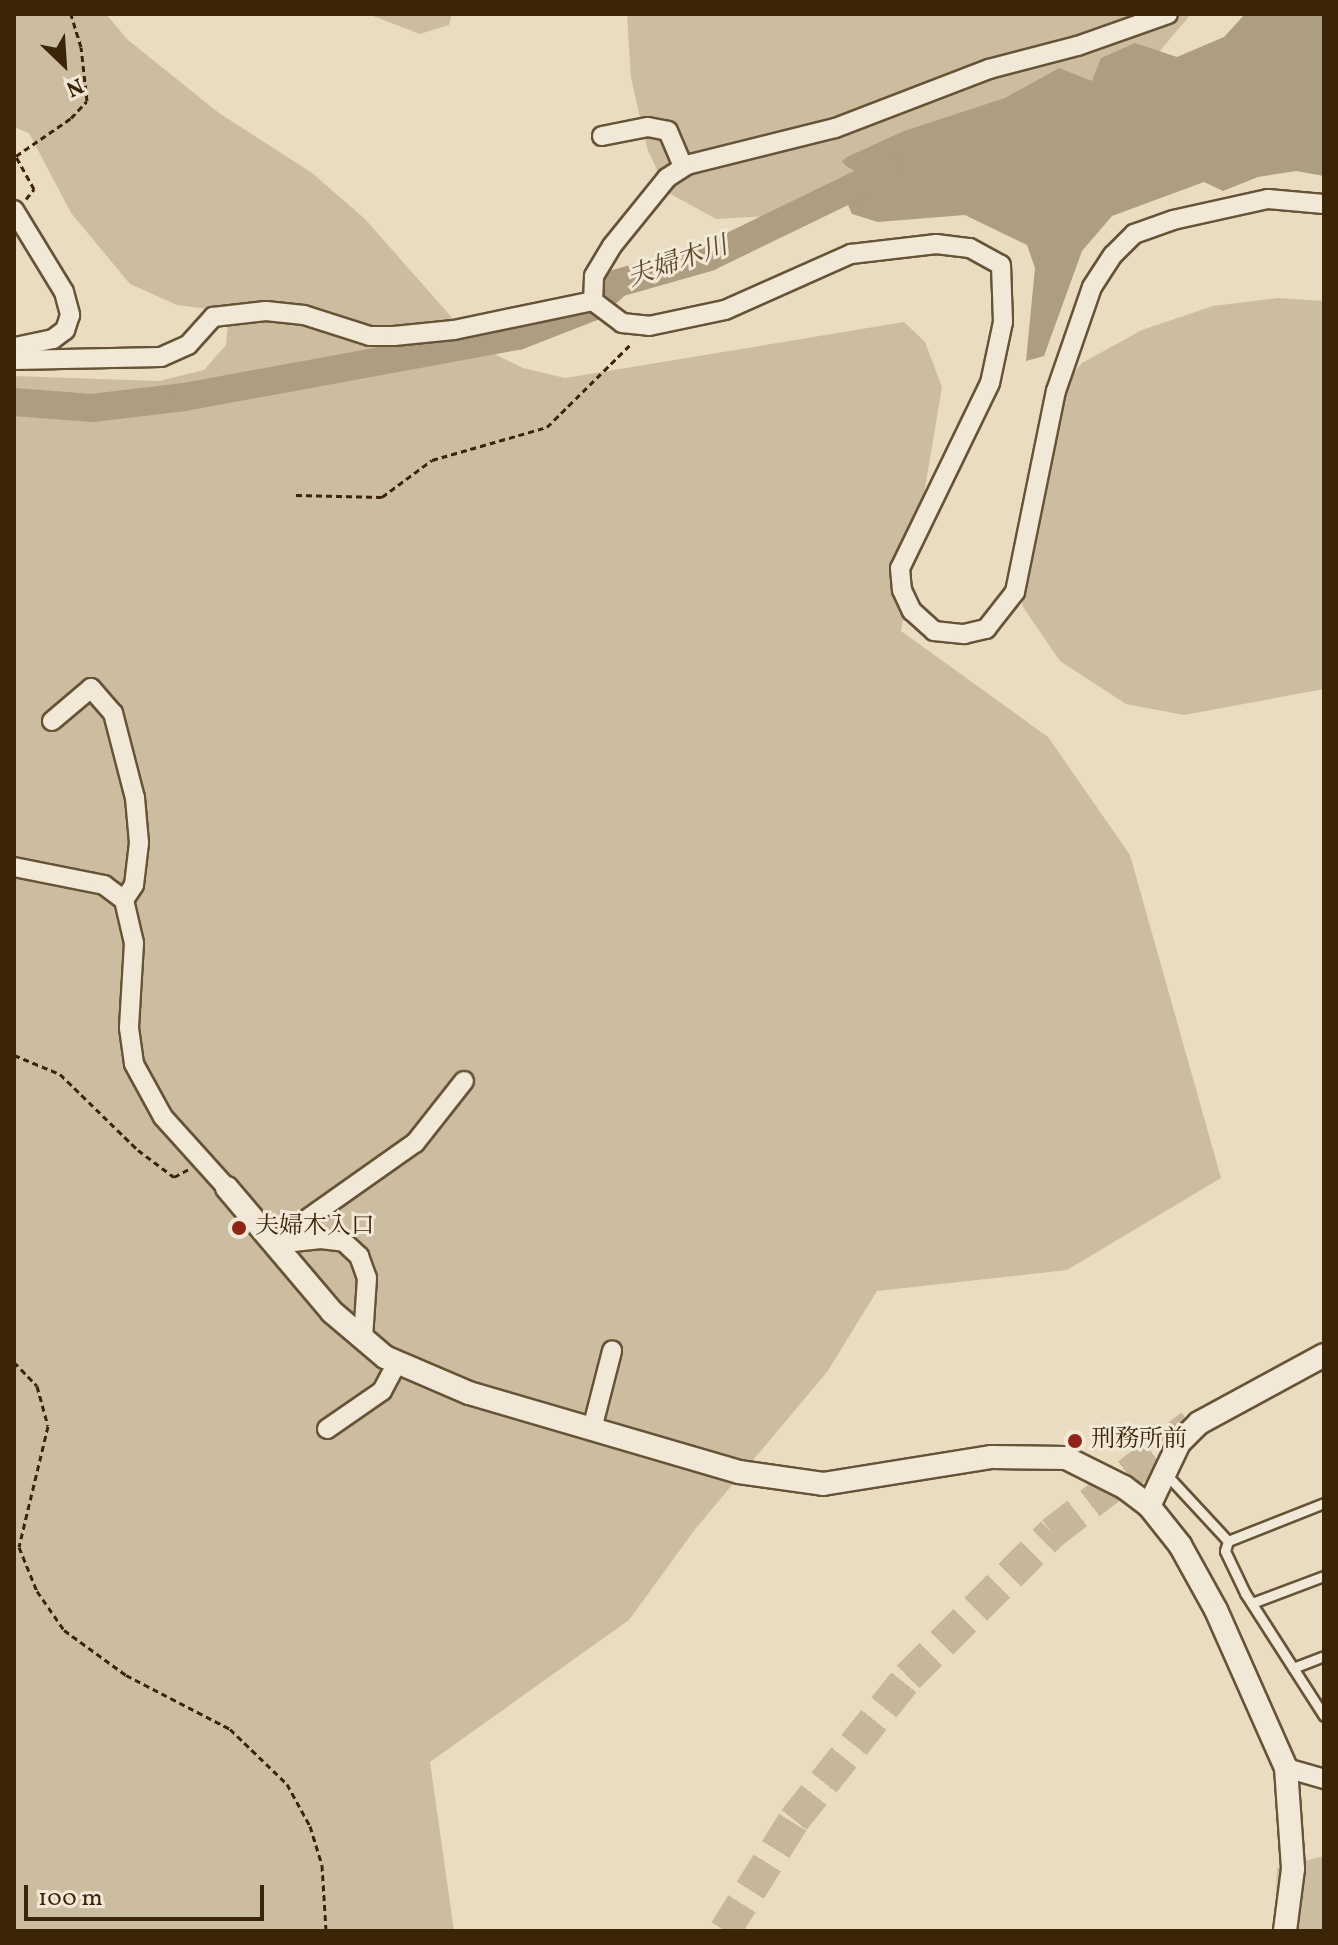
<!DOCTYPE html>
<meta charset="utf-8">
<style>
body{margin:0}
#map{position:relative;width:1338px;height:1945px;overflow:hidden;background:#e9dcc1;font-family:Vollkorn,"Noto Serif JP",serif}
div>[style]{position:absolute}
.green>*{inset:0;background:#ccbda1}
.water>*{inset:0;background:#ae9e81}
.river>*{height:28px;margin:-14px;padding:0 14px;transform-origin:14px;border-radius:14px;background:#ae9e81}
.motorway-tunnel>*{height:32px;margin-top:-16px;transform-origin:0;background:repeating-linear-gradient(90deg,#c6b79c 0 32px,transparent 0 48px)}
.path>*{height:3px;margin-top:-1.5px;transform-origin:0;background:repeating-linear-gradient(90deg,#3c2506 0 6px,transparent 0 10px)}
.roads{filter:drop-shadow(2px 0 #675335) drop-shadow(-2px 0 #675335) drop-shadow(0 2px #675335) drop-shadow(0 -2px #675335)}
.service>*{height:9px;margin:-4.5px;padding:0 4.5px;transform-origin:4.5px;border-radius:4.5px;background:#f1e8d7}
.minor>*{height:18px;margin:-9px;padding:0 9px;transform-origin:9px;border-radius:9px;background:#f1e8d7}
.tertiary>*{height:22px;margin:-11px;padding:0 11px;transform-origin:11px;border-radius:11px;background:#f1e8d7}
.dots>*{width:22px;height:22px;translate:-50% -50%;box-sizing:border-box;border:4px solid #f1e8d7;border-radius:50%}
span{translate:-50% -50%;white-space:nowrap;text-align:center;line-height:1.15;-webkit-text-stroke:6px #f1e8d7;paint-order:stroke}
.poi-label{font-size:24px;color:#3c2506}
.left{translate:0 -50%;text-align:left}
.water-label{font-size:26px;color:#5e492b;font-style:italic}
.frame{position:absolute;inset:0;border:16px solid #3c2506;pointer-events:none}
.north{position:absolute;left:24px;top:24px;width:80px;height:80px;-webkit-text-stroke:6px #f1e8d7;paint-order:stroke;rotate:155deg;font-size:22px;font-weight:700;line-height:32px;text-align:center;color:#3c2506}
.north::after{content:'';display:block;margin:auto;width:28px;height:36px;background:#3c2506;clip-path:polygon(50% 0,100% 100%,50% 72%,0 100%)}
.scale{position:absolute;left:24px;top:1885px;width:240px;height:36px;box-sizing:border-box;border:4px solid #3c2506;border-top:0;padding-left:10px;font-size:24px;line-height:28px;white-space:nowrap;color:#3c2506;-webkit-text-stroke:6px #f1e8d7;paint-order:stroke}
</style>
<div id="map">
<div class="green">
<i style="clip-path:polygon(14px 14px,106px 14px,128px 40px,219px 113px,312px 173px,365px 219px,476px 345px,523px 368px,565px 378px,904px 322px,925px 342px,942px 387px,901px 631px,1048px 737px,1130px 855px,1221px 1178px,1067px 1270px,877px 1291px,827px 1372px,696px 1528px,629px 1620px,430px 1762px,454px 1931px,14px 1931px,14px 376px,159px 381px,204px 370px,226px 345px,228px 322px,215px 310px,177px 305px,130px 284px,71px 213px,29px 133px,14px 127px)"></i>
<i style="clip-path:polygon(368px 14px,452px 14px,449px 25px,420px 34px)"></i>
<i style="clip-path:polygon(627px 14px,1191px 14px,1155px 57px,859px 200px,768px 216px,716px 219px,667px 192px,647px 148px,631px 78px)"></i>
<i style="clip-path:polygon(1278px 298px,1324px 301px,1324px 689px,1184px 715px,1126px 704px,1060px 661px,1023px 607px,1014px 558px,1061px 389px,1082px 363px,1142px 330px,1213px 306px)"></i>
<i style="clip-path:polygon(1324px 1856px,1324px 1931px,1275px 1931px,1277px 1868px)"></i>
</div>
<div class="water">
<i style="clip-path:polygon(1245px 14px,1324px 14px,1324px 176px,1296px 171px,1258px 177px,1223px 191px,1204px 182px,1112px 216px,1082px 251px,1044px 356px,1026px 361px,1035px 268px,1027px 245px,965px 215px,878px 222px,852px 214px,848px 205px,862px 175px,846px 166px,842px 161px,847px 157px,904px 131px,1005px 98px,1059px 68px,1092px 81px,1101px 58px,1135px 43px,1177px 57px,1224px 37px)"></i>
</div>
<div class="river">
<i style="left:14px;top:402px;width:78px;rotate:4.4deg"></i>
<i style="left:92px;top:408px;width:93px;rotate:-6.8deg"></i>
<i style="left:184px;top:397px;width:340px;rotate:-10.4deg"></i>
<i style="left:518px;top:336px;width:79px;rotate:-21.4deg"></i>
<i style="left:592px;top:307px;width:35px;rotate:-43deg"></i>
<i style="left:618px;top:283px;width:95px;rotate:-15.9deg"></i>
<i style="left:709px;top:257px;width:199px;rotate:-25.9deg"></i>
</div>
<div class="motorway-tunnel">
<i style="left:725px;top:1931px;width:131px;rotate:-58.1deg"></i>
<i style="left:794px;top:1820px;width:183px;rotate:-51.4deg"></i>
<i style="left:908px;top:1677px;width:204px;rotate:-45deg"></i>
<i style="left:1052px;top:1533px;width:191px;rotate:-37.8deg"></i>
</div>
<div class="path">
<i style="left:26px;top:199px;width:13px;rotate:-51deg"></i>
<i style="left:34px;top:189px;width:38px;rotate:-119deg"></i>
<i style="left:16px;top:156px;width:67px;rotate:-34.6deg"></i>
<i style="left:71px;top:118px;width:23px;rotate:-47deg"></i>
<i style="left:87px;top:101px;width:54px;rotate:-96.3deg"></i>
<i style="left:81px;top:47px;width:34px;rotate:-107deg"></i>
<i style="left:296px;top:495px;width:86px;rotate:1.3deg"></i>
<i style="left:382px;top:497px;width:62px;rotate:-36.5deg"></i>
<i style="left:432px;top:460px;width:120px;rotate:-16deg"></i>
<i style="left:547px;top:427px;width:120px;rotate:-44.7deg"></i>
<i style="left:14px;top:1055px;width:50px;rotate:22.4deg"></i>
<i style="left:60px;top:1074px;width:109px;rotate:44.3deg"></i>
<i style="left:138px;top:1150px;width:45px;rotate:36.9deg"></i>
<i style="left:174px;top:1177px;width:17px;rotate:-28deg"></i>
<i style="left:14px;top:1362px;width:33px;rotate:46deg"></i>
<i style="left:37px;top:1386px;width:41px;rotate:74.6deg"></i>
<i style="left:48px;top:1426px;width:124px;rotate:103.5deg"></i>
<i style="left:19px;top:1547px;width:48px;rotate:67.8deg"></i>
<i style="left:37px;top:1591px;width:47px;rotate:55.3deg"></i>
<i style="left:64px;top:1630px;width:77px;rotate:36deg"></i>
<i style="left:126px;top:1675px;width:117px;rotate:27.4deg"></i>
<i style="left:230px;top:1729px;width:79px;rotate:44deg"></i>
<i style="left:287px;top:1784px;width:48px;rotate:61.3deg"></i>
<i style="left:310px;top:1826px;width:41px;rotate:72.9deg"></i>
<i style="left:322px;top:1865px;width:66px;rotate:86.5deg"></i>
</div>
<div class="roads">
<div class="service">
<i style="left:1165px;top:1473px;width:93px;rotate:47.2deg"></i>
<i style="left:1228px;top:1541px;width:103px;rotate:-21.6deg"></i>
<i style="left:1228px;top:1541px;width:10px;rotate:107deg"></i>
<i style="left:1225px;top:1551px;width:47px;rotate:64.5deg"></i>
<i style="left:1245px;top:1593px;width:146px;rotate:57.3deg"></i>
<i style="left:1252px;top:1603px;width:77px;rotate:-20.6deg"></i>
<i style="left:1293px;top:1668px;width:33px;rotate:-21deg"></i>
</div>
<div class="minor">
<i style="left:1168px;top:14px;width:96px;rotate:160.6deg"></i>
<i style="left:1077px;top:46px;width:91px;rotate:165.4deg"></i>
<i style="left:989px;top:69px;width:165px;rotate:159deg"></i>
<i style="left:835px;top:128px;width:153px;rotate:166deg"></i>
<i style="left:687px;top:165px;width:24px;rotate:147deg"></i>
<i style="left:667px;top:178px;width:87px;rotate:129deg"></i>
<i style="left:612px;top:246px;width:35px;rotate:121deg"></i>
<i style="left:594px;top:276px;width:25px;rotate:92deg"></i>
<i style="left:593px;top:301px;width:36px;rotate:37deg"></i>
<i style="left:622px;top:323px;width:27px;rotate:6deg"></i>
<i style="left:649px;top:326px;width:78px;rotate:-11.9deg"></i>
<i style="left:725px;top:310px;width:138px;rotate:-24deg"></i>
<i style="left:851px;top:254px;width:86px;rotate:-6.7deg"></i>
<i style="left:936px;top:244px;width:34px;rotate:7deg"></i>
<i style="left:970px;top:248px;width:35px;rotate:29deg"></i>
<i style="left:1001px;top:265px;width:57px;rotate:88deg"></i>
<i style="left:1003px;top:322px;width:62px;rotate:102deg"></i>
<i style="left:990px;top:383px;width:206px;rotate:115.9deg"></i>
<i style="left:900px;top:568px;width:22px;rotate:85deg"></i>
<i style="left:902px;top:590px;width:23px;rotate:65deg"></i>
<i style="left:912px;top:611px;width:30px;rotate:42deg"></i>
<i style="left:934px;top:631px;width:30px;rotate:6deg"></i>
<i style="left:964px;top:634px;width:23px;rotate:-13deg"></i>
<i style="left:986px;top:629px;width:47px;rotate:-51.9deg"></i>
<i style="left:1015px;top:592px;width:205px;rotate:-78.5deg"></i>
<i style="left:1056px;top:391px;width:110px;rotate:-70.9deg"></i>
<i style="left:1092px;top:287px;width:38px;rotate:-57deg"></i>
<i style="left:1113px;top:255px;width:30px;rotate:-45deg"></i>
<i style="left:1134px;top:234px;width:41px;rotate:-19.7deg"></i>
<i style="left:1173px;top:220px;width:97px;rotate:-12.5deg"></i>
<i style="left:1268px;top:199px;width:56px;rotate:5.1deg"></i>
<i style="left:602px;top:136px;width:47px;rotate:-11.1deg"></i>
<i style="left:648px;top:127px;width:20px;rotate:11deg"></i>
<i style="left:668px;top:131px;width:39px;rotate:67deg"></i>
<i style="left:14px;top:210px;width:96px;rotate:58.6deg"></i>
<i style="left:64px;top:292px;width:24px;rotate:75deg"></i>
<i style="left:70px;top:315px;width:16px;rotate:108deg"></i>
<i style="left:65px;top:330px;width:15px;rotate:143deg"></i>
<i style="left:53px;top:339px;width:40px;rotate:168deg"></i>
<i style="left:14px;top:360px;width:147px;rotate:-1.2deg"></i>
<i style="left:161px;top:357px;width:30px;rotate:-24deg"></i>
<i style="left:188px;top:345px;width:38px;rotate:-48deg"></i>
<i style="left:213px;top:317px;width:53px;rotate:-6.5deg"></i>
<i style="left:266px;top:311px;width:38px;rotate:6deg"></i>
<i style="left:304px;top:315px;width:69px;rotate:17.7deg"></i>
<i style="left:370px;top:336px;width:24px"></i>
<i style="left:394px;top:336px;width:60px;rotate:-5.7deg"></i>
<i style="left:454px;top:330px;width:142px;rotate:-11.8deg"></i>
<i style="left:52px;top:721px;width:51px;rotate:-40.2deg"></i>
<i style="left:91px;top:688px;width:33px;rotate:49deg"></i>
<i style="left:113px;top:713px;width:88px;rotate:75.5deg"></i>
<i style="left:135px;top:798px;width:45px;rotate:84.9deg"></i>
<i style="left:139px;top:843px;width:42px;rotate:96.8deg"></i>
<i style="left:134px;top:885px;width:18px;rotate:124deg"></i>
<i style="left:14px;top:867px;width:92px;rotate:11.3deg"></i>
<i style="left:104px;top:885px;width:25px;rotate:37deg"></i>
<i style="left:124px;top:900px;width:44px;rotate:76.9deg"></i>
<i style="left:134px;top:943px;width:85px;rotate:93.4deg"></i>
<i style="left:129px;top:1028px;width:36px;rotate:82deg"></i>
<i style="left:134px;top:1064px;width:60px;rotate:61.3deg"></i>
<i style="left:163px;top:1117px;width:96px;rotate:48deg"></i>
<i style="left:273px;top:1243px;width:174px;rotate:-35.2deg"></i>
<i style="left:415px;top:1143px;width:79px;rotate:-51.7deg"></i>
<i style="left:275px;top:1244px;width:46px;rotate:-6.2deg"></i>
<i style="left:321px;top:1239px;width:23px;rotate:7deg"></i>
<i style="left:344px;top:1242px;width:21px;rotate:43deg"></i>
<i style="left:359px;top:1256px;width:23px;rotate:70deg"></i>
<i style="left:367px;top:1278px;width:61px;rotate:93.8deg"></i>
<i style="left:327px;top:1429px;width:67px;rotate:-34.6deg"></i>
<i style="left:382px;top:1391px;width:32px;rotate:-62deg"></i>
<i style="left:592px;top:1429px;width:81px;rotate:-75.6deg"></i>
<i style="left:1286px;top:1768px;width:40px;rotate:16deg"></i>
</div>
<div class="tertiary">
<i style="left:227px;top:1188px;width:162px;rotate:49.7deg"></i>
<i style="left:332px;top:1312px;width:70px;rotate:40.3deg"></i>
<i style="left:385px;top:1357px;width:91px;rotate:23.2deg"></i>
<i style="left:469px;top:1393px;width:281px;rotate:16.3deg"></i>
<i style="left:739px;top:1472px;width:85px;rotate:8.1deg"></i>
<i style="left:823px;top:1484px;width:171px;rotate:-9.1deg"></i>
<i style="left:992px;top:1457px;width:74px;rotate:0.8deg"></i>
<i style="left:1066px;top:1458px;width:65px;rotate:26.6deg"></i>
<i style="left:1124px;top:1487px;width:31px;rotate:37deg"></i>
<i style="left:1149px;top:1506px;width:50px;rotate:51.5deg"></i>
<i style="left:1180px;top:1545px;width:74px;rotate:61deg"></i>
<i style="left:1216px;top:1610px;width:173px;rotate:66.1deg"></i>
<i style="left:1286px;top:1768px;width:101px;rotate:86deg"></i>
<i style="left:1293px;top:1869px;width:63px;rotate:97.4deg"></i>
<i style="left:1149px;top:1506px;width:70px;rotate:-64.5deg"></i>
<i style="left:1179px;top:1443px;width:28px;rotate:-45deg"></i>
<i style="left:1199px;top:1423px;width:142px;rotate:-28.5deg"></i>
</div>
</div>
<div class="dots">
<i style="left:239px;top:1228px;background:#8f2418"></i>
<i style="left:1075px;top:1441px;background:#8f2418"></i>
</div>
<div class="poi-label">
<span class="left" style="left:255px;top:1228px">夫婦木入口</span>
<span class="left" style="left:1091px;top:1441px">刑務所前</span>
</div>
<div class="water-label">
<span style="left:678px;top:263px;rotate:-19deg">夫婦木川</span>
</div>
<div class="frame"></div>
<div class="north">N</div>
<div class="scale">100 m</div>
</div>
